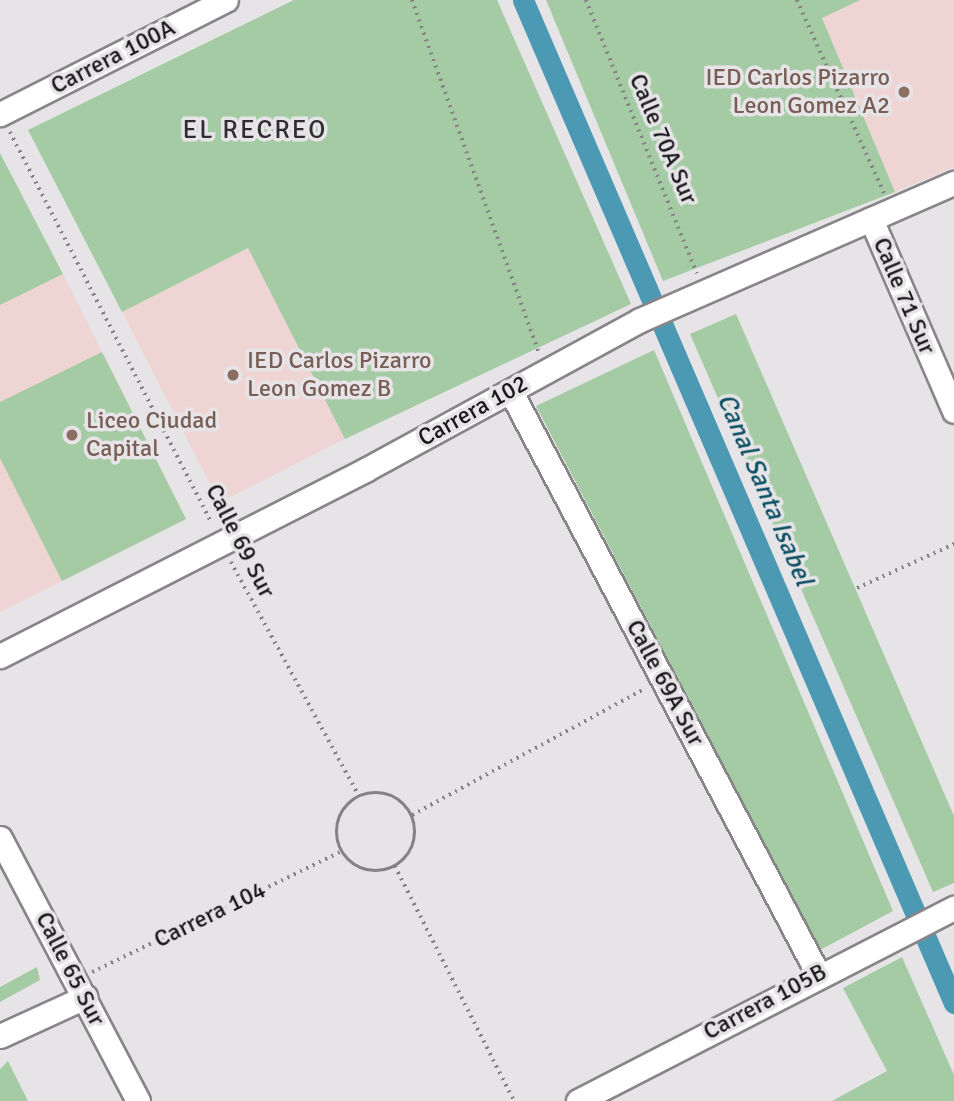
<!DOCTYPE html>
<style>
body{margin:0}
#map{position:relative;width:954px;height:1101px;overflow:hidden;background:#e7e4e8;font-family:Signika,sans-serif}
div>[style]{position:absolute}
.education>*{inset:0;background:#efd4d4;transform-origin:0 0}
.green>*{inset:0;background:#a4cba3}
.canal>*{height:21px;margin:-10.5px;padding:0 10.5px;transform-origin:10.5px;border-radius:10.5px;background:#4b99b3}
.path>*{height:3.5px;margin-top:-1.75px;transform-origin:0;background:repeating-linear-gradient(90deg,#848285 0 2px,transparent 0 7px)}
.path>.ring{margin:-1.75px;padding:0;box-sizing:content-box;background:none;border:3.5px solid #848285;border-radius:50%}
.roads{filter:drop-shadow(2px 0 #878588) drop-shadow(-2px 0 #878588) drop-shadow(0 2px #878588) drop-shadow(0 -2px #878588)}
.street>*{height:23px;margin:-11.5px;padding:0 11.5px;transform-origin:11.5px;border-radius:11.5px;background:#fff}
.dots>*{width:19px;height:19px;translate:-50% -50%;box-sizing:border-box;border:4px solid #e7e4e8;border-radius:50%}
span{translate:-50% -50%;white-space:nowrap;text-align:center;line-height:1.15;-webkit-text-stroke:7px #e7e4e8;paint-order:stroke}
.street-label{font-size:24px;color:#171618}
.education-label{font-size:24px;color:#785e54}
.right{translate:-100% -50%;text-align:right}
.left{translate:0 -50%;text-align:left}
.neighbourhood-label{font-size:26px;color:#2f2d30;letter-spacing:2px}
.water-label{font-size:26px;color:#0c5063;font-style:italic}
</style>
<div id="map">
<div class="education">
<i style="clip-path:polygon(860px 0,954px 0,954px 167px,895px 192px,822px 18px)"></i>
<i style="left:248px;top:248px;width:214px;height:141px;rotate:63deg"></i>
<i style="clip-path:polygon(63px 274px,186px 519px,0 612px,0 305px)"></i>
</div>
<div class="green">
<i style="clip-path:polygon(294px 0,497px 0,631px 304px,345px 439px,248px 248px,122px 312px,28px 130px)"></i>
<i style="clip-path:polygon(546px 0,860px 0,822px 18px,895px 192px,663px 281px)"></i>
<i style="clip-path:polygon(0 153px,63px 274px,0 305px)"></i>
<i style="clip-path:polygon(736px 314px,954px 816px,954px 883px,933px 892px,690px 334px)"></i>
<i style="clip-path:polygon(654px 350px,893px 911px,820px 950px,536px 406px)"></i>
<i style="clip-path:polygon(102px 352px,186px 519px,62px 581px,0 458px,0 402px)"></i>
<i style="clip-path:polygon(902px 957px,954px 1075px,954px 1101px,832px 1101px,887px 1071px,843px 988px)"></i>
<i style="clip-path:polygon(37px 967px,40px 980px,0 1002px,0 987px)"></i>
<i style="clip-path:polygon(8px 1061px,28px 1101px,0 1101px,0 1069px)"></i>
</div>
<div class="canal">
<i style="left:523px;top:0;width:1092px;rotate:66.75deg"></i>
</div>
<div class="path">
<i style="left:412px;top:0;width:375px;rotate:70.2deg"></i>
<i style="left:586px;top:0;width:295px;rotate:67.9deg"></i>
<i style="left:797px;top:0;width:212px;rotate:65.7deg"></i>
<i style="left:10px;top:132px;width:441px;rotate:62.7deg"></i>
<i style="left:231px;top:562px;width:267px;rotate:61.3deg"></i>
<i style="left:857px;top:588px;width:107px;rotate:-24.4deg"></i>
<i class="ring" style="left:337px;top:793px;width:74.5px;height:74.5px"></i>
<i style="left:412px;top:815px;width:264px;rotate:-28.5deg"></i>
<i style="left:395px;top:866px;width:263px;rotate:63.1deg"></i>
<i style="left:92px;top:972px;width:278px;rotate:-25.8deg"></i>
</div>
<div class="roads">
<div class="street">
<i style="left:0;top:114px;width:253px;rotate:-26.8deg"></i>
<i style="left:871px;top:219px;width:209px;rotate:66.6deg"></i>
<i style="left:511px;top:392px;width:658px;rotate:62.19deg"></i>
<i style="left:0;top:656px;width:410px;rotate:-27deg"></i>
<i style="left:365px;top:470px;width:313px;rotate:-28.6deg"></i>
<i style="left:640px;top:320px;width:343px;rotate:-23.6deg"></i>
<i style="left:0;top:838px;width:297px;rotate:62.3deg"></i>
<i style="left:0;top:1036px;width:94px;rotate:-24.6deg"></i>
<i style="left:578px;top:1101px;width:423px;rotate:-27.2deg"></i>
</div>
</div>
<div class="dots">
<i style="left:904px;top:92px;background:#8d6e63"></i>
<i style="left:233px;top:375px;background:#8d6e63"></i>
<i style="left:72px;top:435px;background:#8d6e63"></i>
</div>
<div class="street-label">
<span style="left:113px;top:57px;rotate:-27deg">Carrera 100A</span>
<span style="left:663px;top:139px;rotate:67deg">Calle 70A Sur</span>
<span style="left:904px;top:296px;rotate:67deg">Calle 71 Sur</span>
<span style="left:473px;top:411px;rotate:-29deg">Carrera 102</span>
<span style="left:240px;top:541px;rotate:63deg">Calle 69 Sur</span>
<span style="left:665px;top:683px;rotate:62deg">Calle 69A Sur</span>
<span style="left:210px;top:915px;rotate:-26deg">Carrera 104</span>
<span style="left:70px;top:969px;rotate:63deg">Calle 65 Sur</span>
<span style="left:765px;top:1002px;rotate:-28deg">Carrera 105B</span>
</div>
<div class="education-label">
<span class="right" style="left:890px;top:92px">IED Carlos Pizarro<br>Leon Gomez A2</span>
<span class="left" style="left:247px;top:375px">IED Carlos Pizarro<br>Leon Gomez B</span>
<span class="left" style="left:86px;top:435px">Liceo Ciudad<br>Capital</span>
</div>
<div class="neighbourhood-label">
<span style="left:255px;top:131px">EL RECREO</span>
</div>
<div class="water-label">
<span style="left:764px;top:490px;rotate:67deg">Canal Santa Isabel</span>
</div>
</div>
